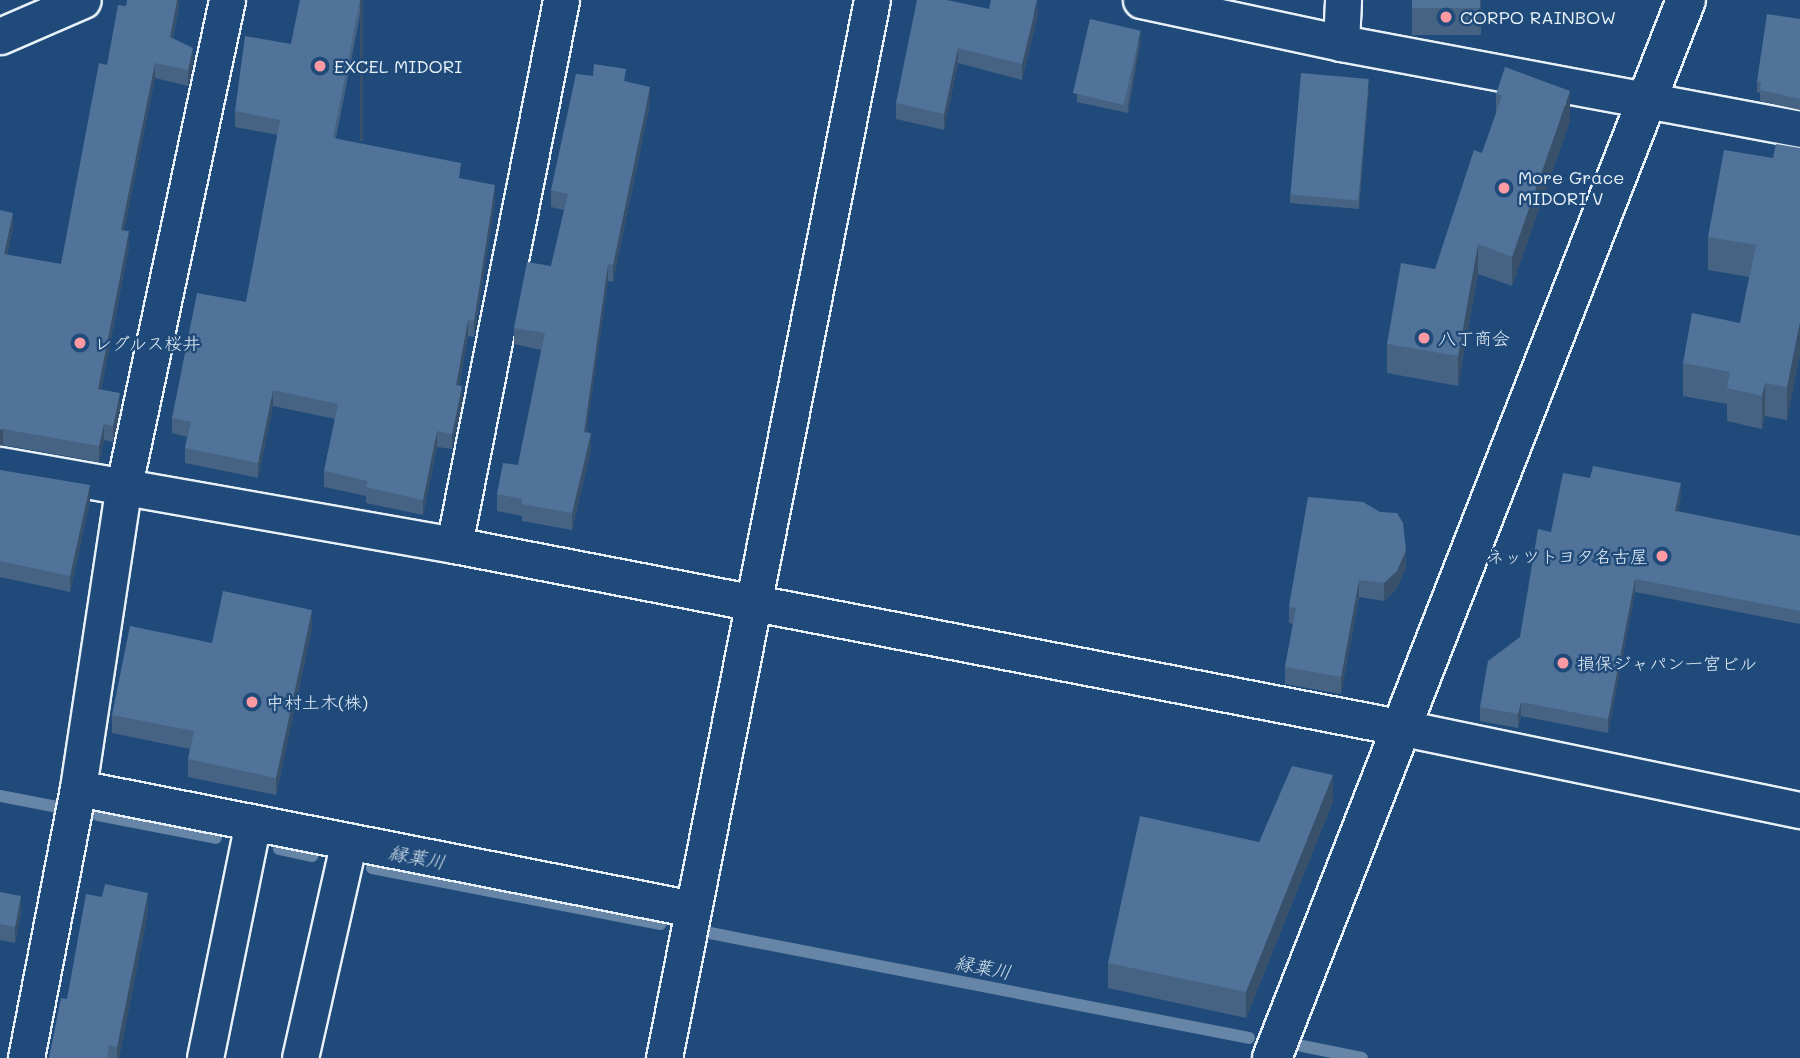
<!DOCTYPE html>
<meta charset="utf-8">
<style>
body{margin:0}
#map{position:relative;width:1800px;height:1058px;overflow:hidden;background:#1f4a7a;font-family:Mali,"Klee One",sans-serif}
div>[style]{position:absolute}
.stream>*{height:12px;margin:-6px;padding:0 6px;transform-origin:6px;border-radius:6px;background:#6685a7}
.roads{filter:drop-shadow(2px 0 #e8f1f8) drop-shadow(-2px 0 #e8f1f8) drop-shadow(0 2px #e8f1f8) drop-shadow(0 -2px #e8f1f8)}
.street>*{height:35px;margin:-17.5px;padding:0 17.5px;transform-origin:17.5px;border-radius:17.5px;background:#1f4a7a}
.secondary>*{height:38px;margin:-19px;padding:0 19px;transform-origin:19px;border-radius:19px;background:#1f4a7a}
.wall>*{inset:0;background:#466384;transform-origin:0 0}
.shaded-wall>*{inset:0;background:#39506b;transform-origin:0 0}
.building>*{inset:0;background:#517399;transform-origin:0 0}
.dots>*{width:19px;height:19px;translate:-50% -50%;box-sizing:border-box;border:4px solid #1f4a7a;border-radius:50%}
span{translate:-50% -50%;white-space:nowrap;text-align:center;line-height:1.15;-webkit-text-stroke:5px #1f4a7a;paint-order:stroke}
.poi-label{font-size:18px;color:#e8f1f8}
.left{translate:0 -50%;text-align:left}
.right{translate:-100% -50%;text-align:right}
.water-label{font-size:19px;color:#d4e1ec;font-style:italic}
</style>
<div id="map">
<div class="stream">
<i style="left:0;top:796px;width:58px;rotate:10.9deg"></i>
<i style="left:98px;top:815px;width:120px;rotate:11deg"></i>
<i style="left:279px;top:849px;width:34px;rotate:12deg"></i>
<i style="left:372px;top:868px;width:294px;rotate:11deg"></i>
<i style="left:710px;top:933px;width:549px;rotate:11.02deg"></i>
<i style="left:1302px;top:1046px;width:61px;rotate:11.3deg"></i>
</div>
<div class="roads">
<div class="street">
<i style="left:1141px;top:0;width:205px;rotate:12.1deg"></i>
<i style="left:1341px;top:43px;width:467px;rotate:10.6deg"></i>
<i style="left:0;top:36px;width:90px;rotate:-23.4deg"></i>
<i style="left:1341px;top:43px;width:43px;rotate:-87.3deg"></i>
<i style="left:0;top:465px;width:461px;rotate:10deg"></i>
<i style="left:454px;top:545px;width:966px;rotate:10.91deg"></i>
<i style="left:1403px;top:728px;width:405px;rotate:11.7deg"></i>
<i style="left:454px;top:545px;width:555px;rotate:-78.89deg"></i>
<i style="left:78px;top:788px;width:627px;rotate:11.13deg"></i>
<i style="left:26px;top:1058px;width:275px;rotate:-79.1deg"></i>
<i style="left:78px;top:788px;width:301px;rotate:-81.4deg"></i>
<i style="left:123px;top:490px;width:501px;rotate:-78.02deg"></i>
<i style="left:205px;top:1058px;width:240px;rotate:-78.5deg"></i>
<i style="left:300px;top:1058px;width:222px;rotate:-77.3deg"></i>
<i style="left:664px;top:1058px;width:1078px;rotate:-78.88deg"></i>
</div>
<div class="secondary">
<i style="left:1272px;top:1058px;width:1136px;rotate:-68.63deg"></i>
</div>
</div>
<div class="wall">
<i style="clip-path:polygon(179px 0,179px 6px,173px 38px,193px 64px,188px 86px,155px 78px,124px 230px,129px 247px,101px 390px,120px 409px,113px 442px,104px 440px,99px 462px,3px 445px,0 210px,13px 228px,7px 255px,61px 264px,107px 65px,126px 6px)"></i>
<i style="clip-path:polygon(300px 0,363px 0,336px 138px,461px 179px,495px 200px,474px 337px,468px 336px,459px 386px,462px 402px,452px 449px,437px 447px,423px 515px,366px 503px,366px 496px,324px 487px,324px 471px,335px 419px,273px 406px,258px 478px,185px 463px,185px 448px,187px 437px,172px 433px,172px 418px,246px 302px,278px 135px,235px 127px,235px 111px,291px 44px)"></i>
<i style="left:1412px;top:0;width:69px;height:35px"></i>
<i style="clip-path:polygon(989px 9px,1038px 14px,1022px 80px,958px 63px,944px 130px,896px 119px,896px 103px)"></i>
<i style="clip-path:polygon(1800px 19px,1800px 110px,1760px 101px,1760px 93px,1757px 92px,1757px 81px)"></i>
<i style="clip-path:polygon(1141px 39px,1128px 113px,1077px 102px,1077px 94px)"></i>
<i style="clip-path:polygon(593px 76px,626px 81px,650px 103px,613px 282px,608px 281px,586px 432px,591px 450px,572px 530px,522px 521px,522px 516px,497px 511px,497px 494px,518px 465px,541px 350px,514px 344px,514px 328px,551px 266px,564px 210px,551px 207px,551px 190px)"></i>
<i style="clip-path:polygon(1369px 88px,1359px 209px,1290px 203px,1290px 195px)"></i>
<i style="clip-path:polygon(1496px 94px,1570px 121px,1512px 286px,1478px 274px,1458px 386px,1387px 373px,1387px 344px,1435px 269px,1482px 153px,1496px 115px)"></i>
<i style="clip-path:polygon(1800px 148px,1787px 420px,1765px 416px,1762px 429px,1727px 421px,1727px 404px,1683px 396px,1683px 363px,1740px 323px,1749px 277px,1708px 270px,1708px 237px,1773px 158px)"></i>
<i style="clip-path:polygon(0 470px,90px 501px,70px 592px,0 577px)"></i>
<i style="clip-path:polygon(1681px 497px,1678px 511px,1800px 536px,1800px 624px,1635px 592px,1608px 733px,1521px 716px,1518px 728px,1480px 721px,1480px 707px,1520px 637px,1551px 532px)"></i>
<i style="clip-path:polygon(1363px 502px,1406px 567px,1397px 588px,1384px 601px,1359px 597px,1341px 694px,1285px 684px,1285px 667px,1293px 624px,1289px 623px,1289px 606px)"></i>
<i style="clip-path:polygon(312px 628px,276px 795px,188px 777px,188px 759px,190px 749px,112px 733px,112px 715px,212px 643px)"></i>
<i style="clip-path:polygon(1333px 801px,1246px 1018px,1108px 988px,1108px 963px,1259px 842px)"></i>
<i style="clip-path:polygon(0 892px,21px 912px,15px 943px,0 940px)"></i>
<i style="clip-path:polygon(148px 912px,119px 1058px,49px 1058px,67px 999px)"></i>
</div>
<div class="shaded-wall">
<i style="clip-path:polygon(177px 0,179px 0,179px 6px,170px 53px,170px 37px)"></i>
<i style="left:360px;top:0;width:3px;height:141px"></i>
<i style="clip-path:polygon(1038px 0,1038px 14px,1022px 80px,1022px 64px)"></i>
<i style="clip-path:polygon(1480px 0,1481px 0,1479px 36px,1479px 9px)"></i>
<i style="clip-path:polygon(1141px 31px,1141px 39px,1128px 113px,1128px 105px)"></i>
<i style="clip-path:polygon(193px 48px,193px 64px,188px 86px,188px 70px)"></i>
<i style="clip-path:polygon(958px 48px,958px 63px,944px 130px,944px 114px)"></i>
<i style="clip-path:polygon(155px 63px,155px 78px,121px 245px,121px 230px)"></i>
<i style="clip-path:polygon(1369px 79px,1369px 88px,1359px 209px,1359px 201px)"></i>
<i style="clip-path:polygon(650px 87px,650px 103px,613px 282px,613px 265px)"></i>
<i style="clip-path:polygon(1570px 91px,1570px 121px,1512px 286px,1512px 257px)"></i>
<i style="clip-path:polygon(495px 185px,495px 200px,474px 337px,474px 321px)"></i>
<i style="clip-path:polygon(13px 213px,13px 228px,4px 270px,4px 254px)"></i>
<i style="clip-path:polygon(129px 231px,129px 247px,98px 405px,98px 389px)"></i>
<i style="clip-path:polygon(1478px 244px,1478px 274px,1458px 386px,1458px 356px)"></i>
<i style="clip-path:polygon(608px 264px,608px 281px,584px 449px,584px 432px)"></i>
<i style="clip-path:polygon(468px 320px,468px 336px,456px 401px,456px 385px)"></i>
<i style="clip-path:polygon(1800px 322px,1800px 355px,1787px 420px,1787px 387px)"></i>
<i style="clip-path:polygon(1765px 383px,1765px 416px,1762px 429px,1762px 396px)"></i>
<i style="clip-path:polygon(462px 386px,462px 402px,452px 449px,452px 434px)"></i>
<i style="clip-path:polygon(273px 390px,273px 406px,258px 478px,258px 463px)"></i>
<i style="clip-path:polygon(120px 393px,120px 409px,113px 442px,113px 426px)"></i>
<i style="clip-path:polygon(104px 424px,104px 440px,99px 462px,99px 446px)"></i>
<i style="left:3px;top:429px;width:16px;height:3px;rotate:90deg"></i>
<i style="clip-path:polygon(437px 431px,437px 447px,423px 515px,423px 500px)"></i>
<i style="clip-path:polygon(591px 433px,591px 450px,572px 530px,572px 513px)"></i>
<i style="clip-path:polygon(1681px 483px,1681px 497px,1675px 525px,1675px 511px)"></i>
<i style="clip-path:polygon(90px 485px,90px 501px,70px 592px,70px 576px)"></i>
<i style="clip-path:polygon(1406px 550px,1406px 567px,1397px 588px,1384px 601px,1384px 583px)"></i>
<i style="clip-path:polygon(1635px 579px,1635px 592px,1608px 733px,1608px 719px)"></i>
<i style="clip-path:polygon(1359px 580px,1359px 597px,1341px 694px,1341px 677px)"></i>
<i style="clip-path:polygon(312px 610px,312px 628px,276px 795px,276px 778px)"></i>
<i style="clip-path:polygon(1521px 702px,1521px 716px,1518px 728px,1518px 714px)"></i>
<i style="clip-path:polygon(1333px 775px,1333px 801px,1246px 1018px,1246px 992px)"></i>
<i style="clip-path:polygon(148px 893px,148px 912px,119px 1058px,117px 1058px,117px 1047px)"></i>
<i style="clip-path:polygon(21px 896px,21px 912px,15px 943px,15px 927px)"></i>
</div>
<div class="building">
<i style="clip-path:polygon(127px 0,177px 0,170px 37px,193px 48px,188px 70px,155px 63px,121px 230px,129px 231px,98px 389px,120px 393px,113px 426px,104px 424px,99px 446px,3px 429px,0 430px,0 210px,13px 213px,4px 254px,61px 264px,99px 63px,107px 65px,118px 5px,126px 6px)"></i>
<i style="clip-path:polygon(300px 0,360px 0,333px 138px,461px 163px,459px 178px,495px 185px,474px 321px,468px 320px,456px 385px,462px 386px,452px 434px,437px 431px,423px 500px,366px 487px,368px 481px,324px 471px,338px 404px,273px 390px,258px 463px,185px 448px,191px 422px,172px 418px,197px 293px,246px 302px,280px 120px,235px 111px,245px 36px,291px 44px)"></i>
<i style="clip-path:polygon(917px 0,947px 0,989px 9px,991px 0,1037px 0,1022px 64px,958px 48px,944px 114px,896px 103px)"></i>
<i style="left:1412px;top:0;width:68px;height:8px"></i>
<i style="clip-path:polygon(1767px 14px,1800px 19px,1800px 99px,1760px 90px,1761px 82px,1757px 81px)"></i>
<i style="left:1090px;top:19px;width:52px;height:76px;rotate:13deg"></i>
<i style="clip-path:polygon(594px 64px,626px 69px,624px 81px,650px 87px,613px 265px,608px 264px,584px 432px,591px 433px,572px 513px,522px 504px,522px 499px,497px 494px,503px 463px,518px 465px,545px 333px,514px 328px,527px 262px,551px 266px,568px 194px,551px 190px,576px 74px,593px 76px)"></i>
<i style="clip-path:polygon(1505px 67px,1570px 91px,1512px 257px,1478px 244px,1458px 356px,1387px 344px,1401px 263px,1435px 269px,1474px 150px,1482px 153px,1502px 96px,1496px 94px)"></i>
<i style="left:1301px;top:73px;width:68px;height:122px;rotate:5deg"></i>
<i style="clip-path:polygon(1776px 144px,1800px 148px,1800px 322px,1787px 387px,1765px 383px,1762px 396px,1727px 388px,1730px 372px,1683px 363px,1692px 313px,1740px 323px,1756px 245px,1708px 237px,1724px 150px,1773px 158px)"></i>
<i style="clip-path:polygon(1593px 466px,1681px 483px,1675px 511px,1800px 536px,1800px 611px,1635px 579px,1608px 719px,1521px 702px,1518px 714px,1480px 707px,1488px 661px,1520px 637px,1538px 529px,1551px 532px,1563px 473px,1590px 478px)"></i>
<i style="clip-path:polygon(0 470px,90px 485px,70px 576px,0 561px)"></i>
<i style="clip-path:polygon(1308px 497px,1363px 502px,1380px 512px,1397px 513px,1403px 523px,1406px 550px,1397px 571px,1384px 583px,1359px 580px,1341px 677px,1285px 667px,1296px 608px,1289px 606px)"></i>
<i style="clip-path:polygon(223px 591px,312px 610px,276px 778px,188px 759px,194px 731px,112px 715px,130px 626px,212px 643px)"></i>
<i style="clip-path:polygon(1292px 766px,1333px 775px,1246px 992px,1108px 963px,1140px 816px,1259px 842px)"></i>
<i style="clip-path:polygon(105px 884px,148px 893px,117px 1047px,109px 1045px,107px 1058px,49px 1058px,61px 998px,67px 999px,86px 894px,102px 897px)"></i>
<i style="clip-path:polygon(0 892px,21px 896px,15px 927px,0 924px)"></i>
</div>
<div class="dots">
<i style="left:1446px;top:17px;background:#ff9aa2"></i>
<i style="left:320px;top:66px;background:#ff9aa2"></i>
<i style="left:1504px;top:188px;background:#ff9aa2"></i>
<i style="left:1424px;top:338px;background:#ff9aa2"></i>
<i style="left:80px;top:343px;background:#ff9aa2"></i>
<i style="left:1662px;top:556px;background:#ff9aa2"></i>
<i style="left:1563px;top:663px;background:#ff9aa2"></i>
<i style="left:252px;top:702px;background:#ff9aa2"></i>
</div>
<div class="poi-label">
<span class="left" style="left:1460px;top:17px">CORPO RAINBOW</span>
<span class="left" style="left:334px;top:66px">EXCEL MIDORI</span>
<span class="left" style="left:1518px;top:188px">More Grace<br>MIDORI V</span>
<span class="left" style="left:1438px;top:338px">八丁商会</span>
<span class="left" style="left:94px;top:343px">レグルス桜井</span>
<span class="right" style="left:1648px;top:556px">ネッツトヨタ名古屋</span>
<span class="left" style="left:1577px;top:663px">損保ジャパン一宮ビル</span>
<span class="left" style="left:266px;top:702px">中村土木(株)</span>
</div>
<div class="water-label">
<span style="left:417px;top:857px;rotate:11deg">縁葉川</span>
<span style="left:983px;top:967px;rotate:11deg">縁葉川</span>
</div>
</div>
